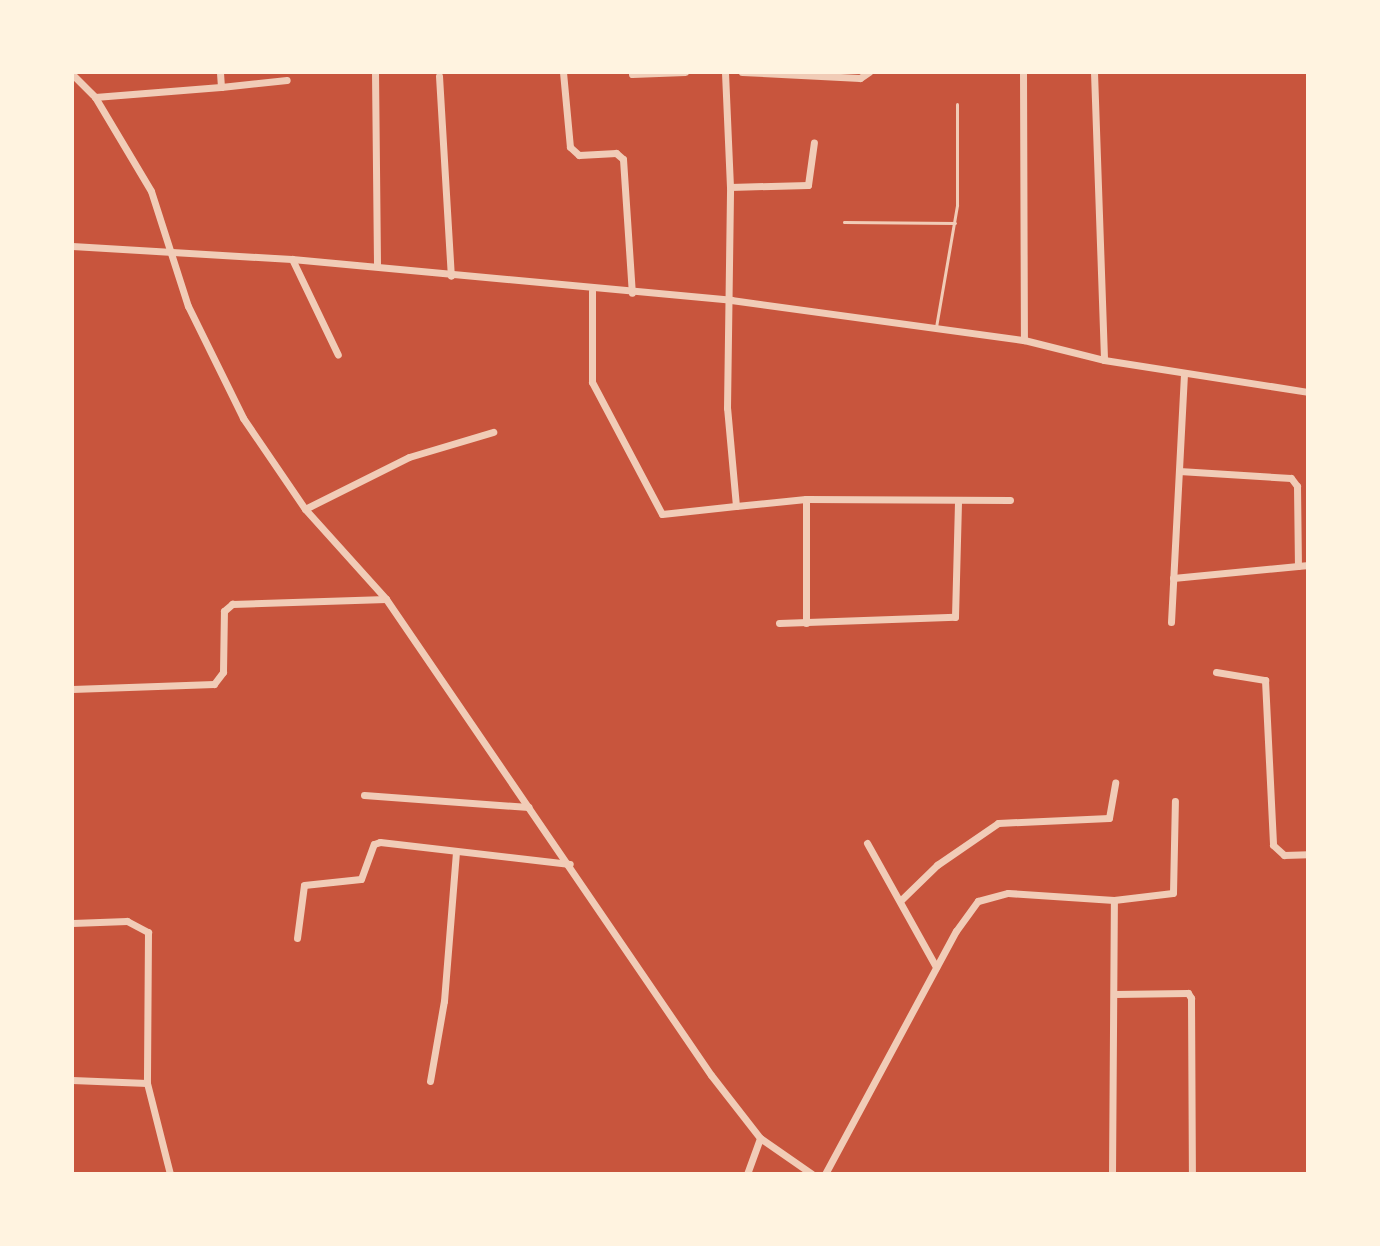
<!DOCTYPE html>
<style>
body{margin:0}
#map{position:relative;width:1380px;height:1246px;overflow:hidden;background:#c8553d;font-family:Figtree,sans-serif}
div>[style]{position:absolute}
.service>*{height:3px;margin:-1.5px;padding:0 1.5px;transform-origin:1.5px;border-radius:1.5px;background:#f1ccb7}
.minor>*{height:7px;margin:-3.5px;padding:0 3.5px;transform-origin:3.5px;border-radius:3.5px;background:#f1ccb7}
span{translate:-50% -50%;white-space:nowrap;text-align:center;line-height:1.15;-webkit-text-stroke:8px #fff3e0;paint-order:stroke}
.frame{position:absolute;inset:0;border:74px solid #fff3e0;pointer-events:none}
</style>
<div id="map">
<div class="service">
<i style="left:844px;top:222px;width:111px;rotate:0.5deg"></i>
<i style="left:936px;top:327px;width:124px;rotate:-80.2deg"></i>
<i style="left:957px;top:205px;width:101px;rotate:-90deg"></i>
</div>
<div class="minor">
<i style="left:375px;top:72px;width:194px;rotate:89.4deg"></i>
<i style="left:563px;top:72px;width:75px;rotate:84.7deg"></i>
<i style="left:570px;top:147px;width:12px;rotate:42deg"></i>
<i style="left:579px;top:155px;width:37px;rotate:-3deg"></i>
<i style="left:616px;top:153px;width:9px;rotate:41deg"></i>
<i style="left:623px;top:159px;width:134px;rotate:86.2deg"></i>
<i style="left:742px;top:72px;width:118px;rotate:2.9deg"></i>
<i style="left:860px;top:78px;width:11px;rotate:-34deg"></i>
<i style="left:1023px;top:72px;width:268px;rotate:89.8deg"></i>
<i style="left:1094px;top:72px;width:288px;rotate:88deg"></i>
<i style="left:72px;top:74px;width:33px;rotate:45deg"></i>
<i style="left:95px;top:97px;width:109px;rotate:59.2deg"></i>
<i style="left:151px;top:191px;width:121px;rotate:72.2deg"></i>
<i style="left:188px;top:306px;width:125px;rotate:63.8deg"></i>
<i style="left:243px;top:418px;width:110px;rotate:55.7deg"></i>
<i style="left:305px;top:509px;width:121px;rotate:48deg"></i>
<i style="left:386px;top:599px;width:576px;rotate:55.68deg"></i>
<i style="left:711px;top:1075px;width:80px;rotate:52.1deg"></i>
<i style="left:760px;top:1138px;width:63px;rotate:34.7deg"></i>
<i style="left:632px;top:74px;width:53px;rotate:-2.2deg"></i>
<i style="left:439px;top:76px;width:200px;rotate:86.6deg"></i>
<i style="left:221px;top:87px;width:66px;rotate:-6.1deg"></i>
<i style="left:95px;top:97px;width:126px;rotate:-4.5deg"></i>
<i style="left:221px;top:87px;width:15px;rotate:-94deg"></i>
<i style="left:730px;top:187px;width:78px;rotate:-1.5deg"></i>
<i style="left:808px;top:185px;width:43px;rotate:-82.1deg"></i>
<i style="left:72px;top:246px;width:220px;rotate:3.4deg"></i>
<i style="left:292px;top:259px;width:441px;rotate:5.3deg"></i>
<i style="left:731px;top:300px;width:296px;rotate:7.8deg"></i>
<i style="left:1024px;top:340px;width:82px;rotate:14deg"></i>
<i style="left:1104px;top:360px;width:206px;rotate:8.9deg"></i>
<i style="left:292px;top:259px;width:106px;rotate:64.4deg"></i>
<i style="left:592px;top:291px;width:91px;rotate:90deg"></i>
<i style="left:592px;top:382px;width:149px;rotate:62.1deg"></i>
<i style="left:662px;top:514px;width:74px;rotate:-6.2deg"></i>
<i style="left:736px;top:506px;width:98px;rotate:-95.2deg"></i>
<i style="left:727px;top:408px;width:221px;rotate:-89.2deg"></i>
<i style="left:730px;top:187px;width:115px;rotate:-92.5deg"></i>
<i style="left:1179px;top:471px;width:112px;rotate:3.6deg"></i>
<i style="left:1291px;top:478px;width:10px;rotate:53deg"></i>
<i style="left:1297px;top:486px;width:80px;rotate:89.3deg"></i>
<i style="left:736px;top:506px;width:70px;rotate:-5.7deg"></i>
<i style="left:806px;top:499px;width:204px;rotate:0.3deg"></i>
<i style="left:305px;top:509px;width:116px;rotate:-26.6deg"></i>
<i style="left:409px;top:457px;width:88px;rotate:-16.6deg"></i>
<i style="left:1173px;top:578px;width:136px;rotate:-5.5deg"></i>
<i style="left:1171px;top:622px;width:249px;rotate:-87deg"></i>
<i style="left:779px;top:623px;width:176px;rotate:-2deg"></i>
<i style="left:955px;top:617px;width:116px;rotate:-88.5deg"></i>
<i style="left:806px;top:623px;width:124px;rotate:-90deg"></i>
<i style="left:1216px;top:672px;width:50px;rotate:9.3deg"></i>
<i style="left:1265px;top:680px;width:165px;rotate:87.2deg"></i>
<i style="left:1273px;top:845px;width:15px;rotate:42deg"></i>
<i style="left:1284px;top:855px;width:24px;rotate:-2deg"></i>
<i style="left:72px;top:689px;width:142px;rotate:-2deg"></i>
<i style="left:214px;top:684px;width:15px;rotate:-53deg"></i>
<i style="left:223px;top:672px;width:61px;rotate:-89.1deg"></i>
<i style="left:224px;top:611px;width:11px;rotate:-41deg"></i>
<i style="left:232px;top:604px;width:154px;rotate:-1.9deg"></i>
<i style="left:364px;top:795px;width:165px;rotate:4.2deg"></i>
<i style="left:867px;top:843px;width:142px;rotate:60.9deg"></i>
<i style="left:900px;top:901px;width:52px;rotate:-44.2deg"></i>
<i style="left:937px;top:865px;width:74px;rotate:-34.5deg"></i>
<i style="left:998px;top:823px;width:111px;rotate:-2.6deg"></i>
<i style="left:1109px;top:818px;width:36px;rotate:-80deg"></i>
<i style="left:72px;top:923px;width:55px;rotate:-2.1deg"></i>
<i style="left:127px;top:921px;width:24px;rotate:28deg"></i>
<i style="left:148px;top:932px;width:151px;rotate:90.4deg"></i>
<i style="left:297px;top:938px;width:53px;rotate:-82.5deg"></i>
<i style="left:304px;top:885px;width:57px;rotate:-6deg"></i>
<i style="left:361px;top:879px;width:37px;rotate:-70deg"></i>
<i style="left:374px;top:844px;width:6px;rotate:-18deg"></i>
<i style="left:380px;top:842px;width:191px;rotate:6.6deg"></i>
<i style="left:1114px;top:994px;width:74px;rotate:-0.8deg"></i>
<i style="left:1188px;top:993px;width:6px;rotate:59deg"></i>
<i style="left:1191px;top:998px;width:176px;rotate:89.7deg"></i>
<i style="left:72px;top:1080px;width:75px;rotate:2.3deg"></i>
<i style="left:147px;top:1083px;width:94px;rotate:75.8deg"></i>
<i style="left:430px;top:1081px;width:81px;rotate:-80.1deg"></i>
<i style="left:444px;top:1001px;width:148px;rotate:-85.4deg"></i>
<i style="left:747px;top:1174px;width:38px;rotate:-70deg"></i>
<i style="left:825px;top:1174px;width:276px;rotate:-61.7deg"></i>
<i style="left:956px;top:931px;width:37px;rotate:-54deg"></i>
<i style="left:978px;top:901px;width:31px;rotate:-15deg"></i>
<i style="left:1008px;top:893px;width:106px;rotate:3.8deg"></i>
<i style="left:1112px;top:1174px;width:274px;rotate:-89.6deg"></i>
<i style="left:1114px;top:900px;width:59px;rotate:-6.8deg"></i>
<i style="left:1173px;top:893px;width:92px;rotate:-88.8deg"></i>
</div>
<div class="frame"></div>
</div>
